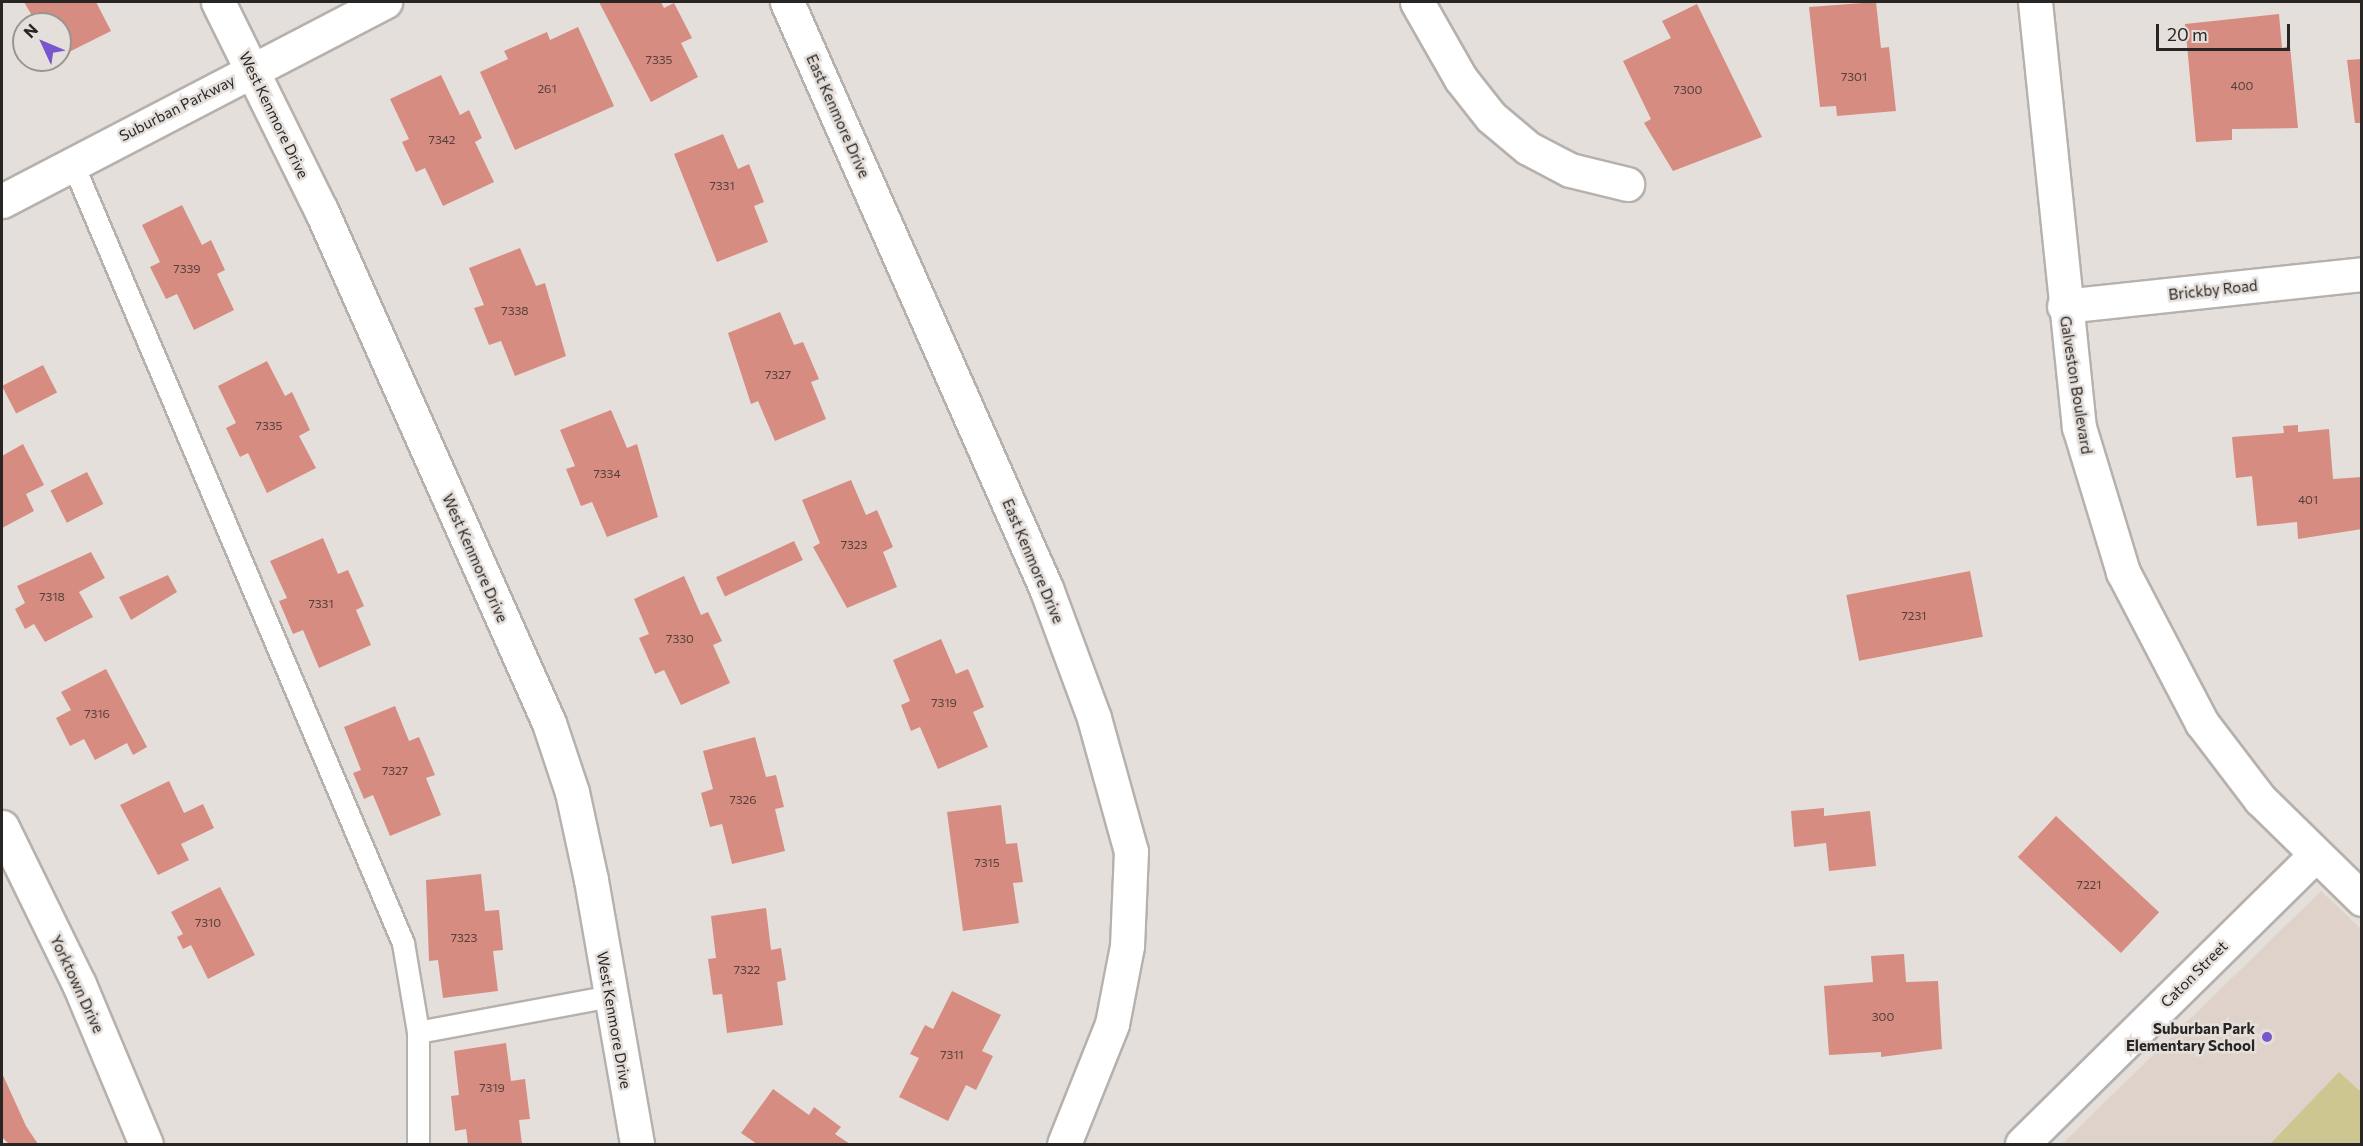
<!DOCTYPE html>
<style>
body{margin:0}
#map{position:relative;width:2363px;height:1146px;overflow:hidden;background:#e5dfdb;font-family:Commissioner,sans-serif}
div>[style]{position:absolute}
.built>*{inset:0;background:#dfd2cb}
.green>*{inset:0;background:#cdc690}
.building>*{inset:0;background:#d68c80;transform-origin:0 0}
.roads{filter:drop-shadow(2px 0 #b7b1ad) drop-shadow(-2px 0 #b7b1ad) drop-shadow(0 2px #b7b1ad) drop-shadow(0 -2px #b7b1ad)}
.lane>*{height:21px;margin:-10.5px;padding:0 10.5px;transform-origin:10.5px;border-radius:10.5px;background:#fff}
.street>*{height:33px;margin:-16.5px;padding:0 16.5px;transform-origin:16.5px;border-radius:16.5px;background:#fff}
.dots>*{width:16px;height:16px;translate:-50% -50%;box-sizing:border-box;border:3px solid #e5dfdb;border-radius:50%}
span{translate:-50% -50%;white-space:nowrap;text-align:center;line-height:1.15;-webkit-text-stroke:5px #e5dfdb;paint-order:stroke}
.number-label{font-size:12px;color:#54403c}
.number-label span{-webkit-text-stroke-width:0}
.street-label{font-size:15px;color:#282625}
.poi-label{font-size:15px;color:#282625;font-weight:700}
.right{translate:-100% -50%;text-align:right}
.frame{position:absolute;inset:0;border:3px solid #282625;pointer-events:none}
.north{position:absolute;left:12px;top:12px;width:60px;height:60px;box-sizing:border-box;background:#e5dfdb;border:2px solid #999592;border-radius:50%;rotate:314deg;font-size:16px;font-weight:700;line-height:24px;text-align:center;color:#282625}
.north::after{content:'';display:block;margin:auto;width:21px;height:27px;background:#7955ce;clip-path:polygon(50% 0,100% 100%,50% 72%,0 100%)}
.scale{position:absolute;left:2156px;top:24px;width:134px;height:27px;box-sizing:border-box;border:3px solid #282625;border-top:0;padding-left:8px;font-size:18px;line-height:21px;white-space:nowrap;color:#282625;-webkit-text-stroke:4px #e5dfdb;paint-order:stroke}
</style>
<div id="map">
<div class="built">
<i style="clip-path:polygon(2321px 891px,2361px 929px,2361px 1144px,2062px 1144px)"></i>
</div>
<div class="green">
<i style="clip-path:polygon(2339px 1072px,2361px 1092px,2361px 1144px,2270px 1144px)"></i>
</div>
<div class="building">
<i style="clip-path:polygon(24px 2px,96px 2px,111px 31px,61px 56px,60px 24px,45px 24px,40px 16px,34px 19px)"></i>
<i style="clip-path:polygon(599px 2px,661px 2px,664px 8px,674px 3px,692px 38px,681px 43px,698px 77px,651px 102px)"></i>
<i style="clip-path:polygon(1876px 2px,1881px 48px,1889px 47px,1896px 111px,1837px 116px,1836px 106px,1820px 107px,1809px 7px)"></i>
<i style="clip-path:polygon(1697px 4px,1762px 137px,1673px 171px,1644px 123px,1651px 119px,1623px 61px,1671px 38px,1662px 21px)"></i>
<i style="clip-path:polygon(2279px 14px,2282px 48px,2290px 46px,2298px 128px,2232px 129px,2232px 140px,2196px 142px,2185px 24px)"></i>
<i style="clip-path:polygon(578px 27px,614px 106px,515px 150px,480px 72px,508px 59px,504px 51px,547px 32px,550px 40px)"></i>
<i style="clip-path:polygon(2362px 59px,2362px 123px,2355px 123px,2347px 60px)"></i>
<i style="clip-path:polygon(441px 75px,460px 115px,469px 110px,482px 138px,475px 142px,494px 182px,443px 206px,425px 168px,416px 172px,402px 142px,409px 139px,390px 99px)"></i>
<i style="clip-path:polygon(723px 134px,738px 169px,749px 164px,764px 202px,754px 206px,768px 242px,717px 262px,674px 154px)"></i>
<i style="clip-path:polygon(182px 205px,202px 245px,211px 240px,225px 270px,217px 274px,234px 310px,194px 330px,177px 294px,166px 299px,150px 267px,160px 262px,142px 225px)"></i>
<i style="clip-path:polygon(520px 248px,536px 286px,545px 283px,566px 356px,515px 376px,501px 341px,489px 345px,474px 308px,484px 305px,469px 268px)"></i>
<i style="clip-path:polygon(780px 312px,794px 345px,803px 342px,819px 379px,811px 382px,826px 419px,775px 441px,758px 401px,751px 404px,728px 333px)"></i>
<i style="clip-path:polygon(267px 361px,285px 396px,292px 392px,310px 430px,299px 436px,316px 468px,267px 493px,248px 453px,240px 457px,226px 428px,236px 423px,218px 386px)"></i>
<i style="left:43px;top:365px;width:31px;height:46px;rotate:63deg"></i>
<i style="clip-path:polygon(611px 410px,627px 448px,637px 444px,658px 517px,607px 537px,592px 502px,581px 506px,566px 469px,575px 466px,560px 430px)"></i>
<i style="clip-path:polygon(2298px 425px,2298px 432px,2329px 429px,2333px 479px,2362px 477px,2362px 529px,2298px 539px,2297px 522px,2257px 526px,2252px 476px,2236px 478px,2232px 437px,2284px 433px,2283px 426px)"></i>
<i style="clip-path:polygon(23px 444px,44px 485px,26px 494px,34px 511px,2px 528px,2px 456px)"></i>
<i style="left:87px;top:472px;width:36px;height:41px;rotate:63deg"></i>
<i style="clip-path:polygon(851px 480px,866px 515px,877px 510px,893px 547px,883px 552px,897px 587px,847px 608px,813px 547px,820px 543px,802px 500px)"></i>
<i style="clip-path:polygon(323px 538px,338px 574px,348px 570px,364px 606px,356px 610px,371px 645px,319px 668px,303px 630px,293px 634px,279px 601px,287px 598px,270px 561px)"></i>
<i style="left:794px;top:541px;width:21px;height:86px;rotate:65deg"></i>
<i style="clip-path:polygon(91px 552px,105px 578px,79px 592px,93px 617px,45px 642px,34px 624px,25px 629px,15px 609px,25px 603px,17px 586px)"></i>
<i style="left:1970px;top:571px;width:67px;height:126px;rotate:79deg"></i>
<i style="clip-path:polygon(168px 575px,177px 592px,131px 620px,119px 597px)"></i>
<i style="clip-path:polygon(684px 576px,701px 615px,708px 612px,722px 641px,713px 645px,730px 683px,681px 705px,664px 670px,655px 674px,639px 638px,649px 634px,634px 599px)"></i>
<i style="clip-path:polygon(941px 639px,956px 674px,968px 669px,984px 707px,973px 712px,988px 747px,938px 769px,920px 727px,911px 731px,901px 705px,910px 701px,893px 660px)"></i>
<i style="clip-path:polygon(106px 669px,147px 747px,133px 755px,127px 743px,95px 760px,84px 739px,70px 746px,56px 718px,71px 710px,61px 692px)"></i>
<i style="clip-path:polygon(395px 706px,409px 741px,419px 737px,435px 775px,426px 778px,441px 815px,390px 836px,373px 795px,364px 799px,353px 773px,361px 770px,344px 727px)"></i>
<i style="clip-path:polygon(755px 737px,766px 777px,776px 775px,784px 807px,775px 809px,785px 851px,732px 864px,722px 824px,710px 827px,701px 793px,713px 789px,703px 751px)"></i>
<i style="clip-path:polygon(169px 781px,184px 813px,203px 804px,214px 828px,181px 844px,189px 860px,158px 875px,120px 805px)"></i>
<i style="clip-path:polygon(1001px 805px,1006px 844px,1017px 843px,1023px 882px,1013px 883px,1019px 923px,963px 931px,947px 812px)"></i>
<i style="clip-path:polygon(1824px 808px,1824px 816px,1870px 811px,1876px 866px,1829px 871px,1826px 843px,1794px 847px,1791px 811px)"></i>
<i style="left:2056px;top:816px;width:141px;height:56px;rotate:43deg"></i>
<i style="clip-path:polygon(481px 874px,485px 911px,499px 910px,503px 950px,493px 951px,498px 991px,443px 998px,438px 960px,429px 961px,426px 880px)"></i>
<i style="clip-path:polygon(220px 887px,255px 955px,208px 979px,191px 945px,183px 949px,177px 937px,183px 934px,171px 912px)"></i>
<i style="clip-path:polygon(766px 908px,771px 950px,781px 948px,786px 980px,777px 982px,783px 1025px,727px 1033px,722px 994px,713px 995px,708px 959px,716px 958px,711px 916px)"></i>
<i style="clip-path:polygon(1904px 954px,1906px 982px,1938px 981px,1942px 1049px,1881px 1057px,1881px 1052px,1829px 1055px,1824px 986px,1873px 982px,1871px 956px)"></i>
<i style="clip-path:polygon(952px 991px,1001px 1015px,982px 1051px,993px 1056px,976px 1090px,966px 1085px,948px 1121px,899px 1097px,919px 1058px,910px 1054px,925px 1025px,933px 1029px)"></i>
<i style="clip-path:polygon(506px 1043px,511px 1081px,525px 1079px,530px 1119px,519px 1120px,522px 1144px,468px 1144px,466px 1129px,455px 1131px,451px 1096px,459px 1095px,454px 1051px)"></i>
<i style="clip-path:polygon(2px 1073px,26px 1126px,38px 1144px,9px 1144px,2px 1137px)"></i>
<i style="clip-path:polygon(773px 1089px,809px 1115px,814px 1107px,841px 1127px,835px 1134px,850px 1144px,757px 1144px,741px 1133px)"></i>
</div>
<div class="roads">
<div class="lane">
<i style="left:72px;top:162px;width:848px;rotate:67.03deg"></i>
<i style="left:403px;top:943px;width:90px;rotate:80.4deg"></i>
<i style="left:418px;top:1032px;width:112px;rotate:90deg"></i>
<i style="left:418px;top:1032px;width:195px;rotate:-10.6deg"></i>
</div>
<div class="street">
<i style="left:218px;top:2px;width:232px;rotate:63.7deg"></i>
<i style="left:321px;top:210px;width:561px;rotate:66.04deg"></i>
<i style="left:549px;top:723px;width:73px;rotate:71.6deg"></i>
<i style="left:572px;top:792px;width:90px;rotate:77.8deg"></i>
<i style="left:591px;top:880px;width:268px;rotate:80.1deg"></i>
<i style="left:787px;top:2px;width:641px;rotate:66.16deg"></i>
<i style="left:1046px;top:588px;width:139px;rotate:69.7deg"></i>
<i style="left:1094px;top:718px;width:138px;rotate:74.5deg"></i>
<i style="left:1131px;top:851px;width:95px;rotate:92.4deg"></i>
<i style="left:1127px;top:946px;width:79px;rotate:100.9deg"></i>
<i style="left:1112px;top:1024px;width:129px;rotate:111.8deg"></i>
<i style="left:1417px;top:2px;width:89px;rotate:60.3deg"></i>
<i style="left:1461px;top:79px;width:48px;rotate:51.7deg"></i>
<i style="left:1491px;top:117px;width:48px;rotate:40deg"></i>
<i style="left:1528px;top:148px;width:47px;rotate:27.6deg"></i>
<i style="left:1570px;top:170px;width:59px;rotate:13.8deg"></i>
<i style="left:2035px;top:2px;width:427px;rotate:84.1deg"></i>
<i style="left:2079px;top:427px;width:152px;rotate:73.1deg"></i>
<i style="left:2123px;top:572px;width:170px;rotate:62.4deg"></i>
<i style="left:2202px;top:723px;width:96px;rotate:52.7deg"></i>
<i style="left:2260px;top:799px;width:143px;rotate:44.4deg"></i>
<i style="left:2px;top:201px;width:432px;rotate:-27.5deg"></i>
<i style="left:2064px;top:306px;width:300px;rotate:-6.1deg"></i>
<i style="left:2px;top:827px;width:175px;rotate:63.9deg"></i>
<i style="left:79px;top:984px;width:173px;rotate:67.3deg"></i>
<i style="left:2022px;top:1144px;width:412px;rotate:-44.6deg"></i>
</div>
</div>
<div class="dots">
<i style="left:2267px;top:1037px;background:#7955ce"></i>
</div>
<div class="number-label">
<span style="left:659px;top:60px">7335</span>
<span style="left:1854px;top:77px">7301</span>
<span style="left:2242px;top:86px">400</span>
<span style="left:547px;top:89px">261</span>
<span style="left:1688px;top:90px">7300</span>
<span style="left:442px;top:140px">7342</span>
<span style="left:722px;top:186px">7331</span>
<span style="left:187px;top:269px">7339</span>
<span style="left:515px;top:311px">7338</span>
<span style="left:778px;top:375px">7327</span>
<span style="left:269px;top:426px">7335</span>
<span style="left:607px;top:474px">7334</span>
<span style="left:2308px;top:500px">401</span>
<span style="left:854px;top:545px">7323</span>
<span style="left:52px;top:597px">7318</span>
<span style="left:321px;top:604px">7331</span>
<span style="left:1914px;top:616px">7231</span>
<span style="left:680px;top:639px">7330</span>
<span style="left:944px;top:703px">7319</span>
<span style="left:97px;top:714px">7316</span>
<span style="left:395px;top:771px">7327</span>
<span style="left:743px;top:800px">7326</span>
<span style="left:987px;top:863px">7315</span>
<span style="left:2089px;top:885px">7221</span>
<span style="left:208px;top:923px">7310</span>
<span style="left:464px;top:938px">7323</span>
<span style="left:747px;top:970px">7322</span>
<span style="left:1883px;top:1017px">300</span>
<span style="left:952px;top:1055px">7311</span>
<span style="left:492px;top:1088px">7319</span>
</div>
<div class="street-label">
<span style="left:177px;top:108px;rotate:-27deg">Suburban Parkway</span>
<span style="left:274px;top:115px;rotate:64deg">West Kenmore Drive</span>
<span style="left:838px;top:116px;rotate:66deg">East Kenmore Drive</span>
<span style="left:2213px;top:290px;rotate:-6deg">Brickby Road</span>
<span style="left:2076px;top:385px;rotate:81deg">Galveston Boulevard</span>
<span style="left:475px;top:558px;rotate:66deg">West Kenmore Drive</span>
<span style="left:1033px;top:561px;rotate:67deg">East Kenmore Drive</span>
<span style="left:2194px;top:974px;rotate:-45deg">Caton Street</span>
<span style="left:77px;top:984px;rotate:65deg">Yorktown Drive</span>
<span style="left:614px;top:1020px;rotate:80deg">West Kenmore Drive</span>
</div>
<div class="poi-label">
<span class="right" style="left:2255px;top:1037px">Suburban Park<br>Elementary School</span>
</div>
<div class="frame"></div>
<div class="north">N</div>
<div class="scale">20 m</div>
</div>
